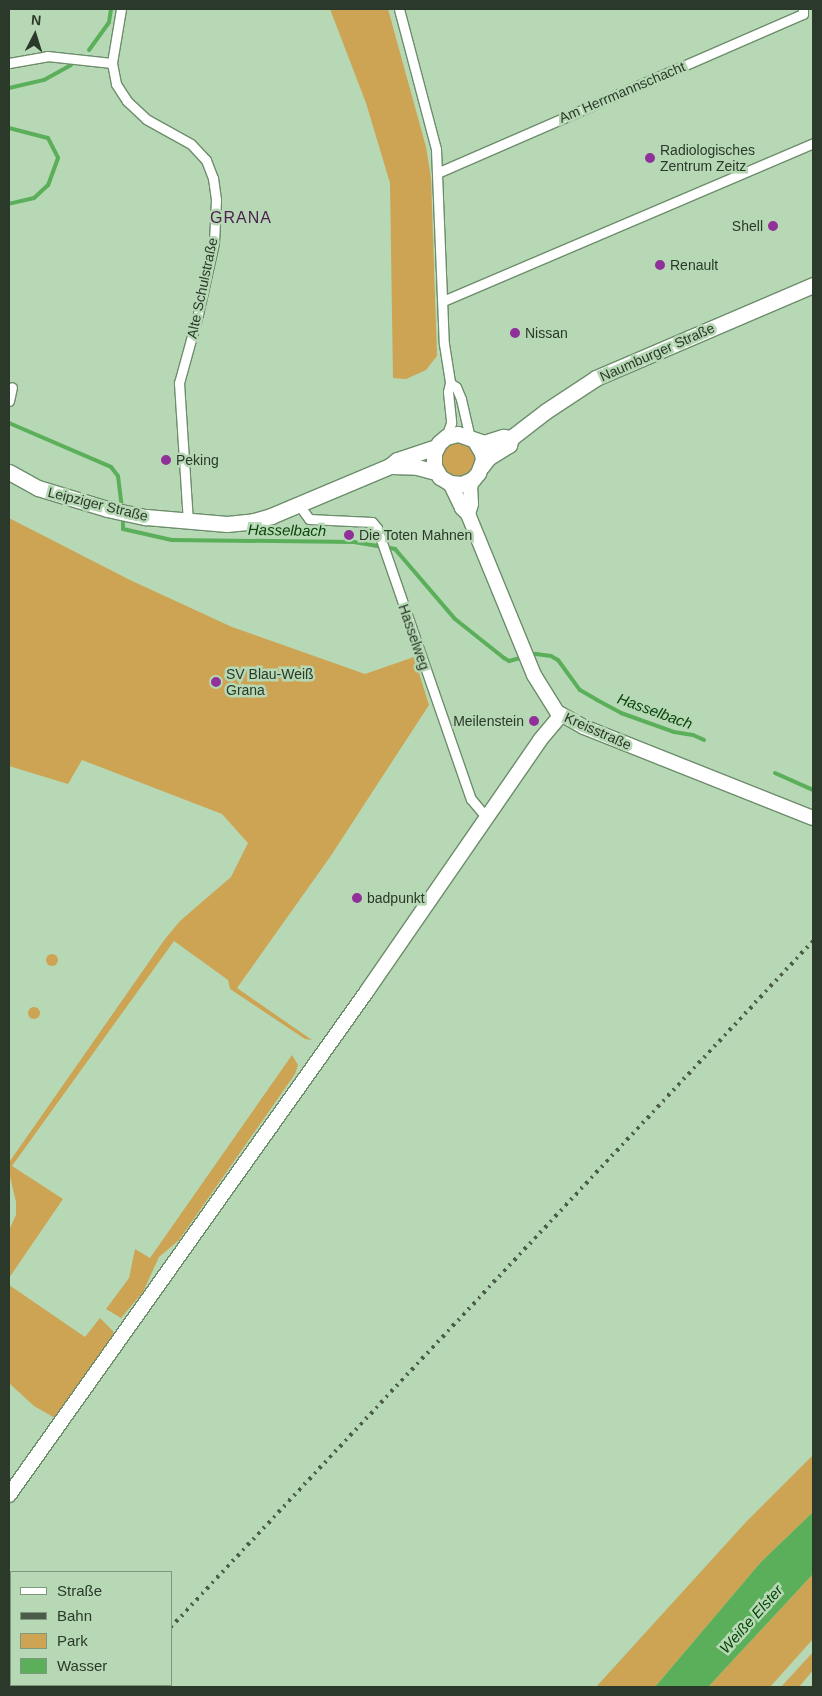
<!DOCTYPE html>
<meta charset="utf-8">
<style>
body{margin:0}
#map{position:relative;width:822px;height:1696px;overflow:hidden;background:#b6d8b4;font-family:Arial,sans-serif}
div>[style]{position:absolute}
.green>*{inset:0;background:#cca453}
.round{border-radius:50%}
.water>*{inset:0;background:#5baf5b}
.stream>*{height:4px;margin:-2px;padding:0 2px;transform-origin:2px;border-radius:2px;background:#5baf5b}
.roads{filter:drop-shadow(1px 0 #6d8d6b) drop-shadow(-1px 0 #6d8d6b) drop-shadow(0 1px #6d8d6b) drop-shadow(0 -1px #6d8d6b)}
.street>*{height:9px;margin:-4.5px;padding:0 4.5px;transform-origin:4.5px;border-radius:4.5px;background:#fff}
.secondary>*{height:14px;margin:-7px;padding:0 7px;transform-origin:7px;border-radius:7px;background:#fff}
.primary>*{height:15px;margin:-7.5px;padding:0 7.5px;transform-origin:7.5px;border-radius:7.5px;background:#fff}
.rail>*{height:4px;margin-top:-2px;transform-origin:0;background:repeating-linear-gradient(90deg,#4a5c49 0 2.5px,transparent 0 7.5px)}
.dots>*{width:14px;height:14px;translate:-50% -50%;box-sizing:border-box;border:2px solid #b6d8b4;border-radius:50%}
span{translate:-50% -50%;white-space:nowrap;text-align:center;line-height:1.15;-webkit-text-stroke:5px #b6d8b4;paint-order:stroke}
.street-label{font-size:14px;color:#2b392b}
.poi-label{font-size:14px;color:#2b392b}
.left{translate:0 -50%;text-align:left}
.right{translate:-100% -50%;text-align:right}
.water-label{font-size:15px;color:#08450c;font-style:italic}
.quarter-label{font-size:16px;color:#4e2153;letter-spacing:1px}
.frame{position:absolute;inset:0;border:10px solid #2b392b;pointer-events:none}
.legend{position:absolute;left:10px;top:1571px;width:162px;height:115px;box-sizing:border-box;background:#b6d8b4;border:1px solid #7e987d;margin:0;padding:6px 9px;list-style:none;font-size:15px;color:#2b392b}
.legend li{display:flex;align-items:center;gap:10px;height:25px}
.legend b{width:25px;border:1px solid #7e987d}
.north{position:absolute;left:10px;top:10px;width:50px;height:50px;-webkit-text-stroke:4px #b6d8b4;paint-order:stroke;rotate:5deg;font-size:14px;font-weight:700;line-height:20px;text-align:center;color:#2b392b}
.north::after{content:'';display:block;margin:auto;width:18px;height:22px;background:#2b392b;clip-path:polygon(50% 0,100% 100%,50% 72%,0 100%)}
</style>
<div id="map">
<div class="green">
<i style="clip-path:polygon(330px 9px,388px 9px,426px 147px,431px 178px,437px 356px,426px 370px,406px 379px,393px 378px,390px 183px,366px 103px)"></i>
<i class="round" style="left:441px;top:443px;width:34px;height:34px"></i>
<i style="clip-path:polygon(9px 518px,130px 580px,232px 627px,365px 674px,414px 657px,429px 705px,330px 857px,237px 988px,312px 1040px,305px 1039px,230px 989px,228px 980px,174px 941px,12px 1166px,63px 1199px,9px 1278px,9px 1230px,16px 1215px,16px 1202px,9px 1172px,10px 1161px,165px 939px,180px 921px,231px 877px,248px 843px,222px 814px,82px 760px,68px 784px,9px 766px)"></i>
<i class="round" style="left:46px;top:954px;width:12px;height:12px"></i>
<i class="round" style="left:28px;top:1007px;width:12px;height:12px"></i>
<i style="clip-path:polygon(292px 1055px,298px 1065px,295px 1074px,179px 1240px,159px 1257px,143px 1292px,121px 1318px,106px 1309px,129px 1278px,135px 1249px,150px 1258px)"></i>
<i style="clip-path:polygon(9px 1285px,85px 1337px,100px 1318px,113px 1331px,113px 1338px,55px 1418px,34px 1406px,9px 1383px)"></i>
<i style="clip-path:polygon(813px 1455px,813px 1512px,761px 1562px,655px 1687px,596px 1687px,746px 1522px)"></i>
<i style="clip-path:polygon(813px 1574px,813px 1639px,770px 1687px,708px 1687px)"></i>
<i style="clip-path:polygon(813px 1652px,813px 1670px,799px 1687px,781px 1687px)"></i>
</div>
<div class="water">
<i style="clip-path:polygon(813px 1512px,813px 1574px,708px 1687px,655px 1687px,761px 1562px)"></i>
</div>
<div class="stream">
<i style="left:89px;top:50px;width:34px;rotate:-54deg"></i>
<i style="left:109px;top:22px;width:13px;rotate:-81deg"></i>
<i style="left:9px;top:88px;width:36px;rotate:-13deg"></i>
<i style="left:44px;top:80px;width:31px;rotate:-29deg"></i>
<i style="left:9px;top:128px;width:40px;rotate:14.4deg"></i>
<i style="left:48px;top:138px;width:22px;rotate:63deg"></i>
<i style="left:58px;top:158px;width:29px;rotate:110deg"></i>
<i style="left:48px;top:185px;width:19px;rotate:137deg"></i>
<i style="left:34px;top:198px;width:26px;rotate:167deg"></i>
<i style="left:9px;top:423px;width:111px;rotate:23.3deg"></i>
<i style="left:111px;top:467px;width:11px;rotate:52deg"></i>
<i style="left:118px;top:476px;width:33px;rotate:83deg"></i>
<i style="left:123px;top:516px;width:13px;rotate:90deg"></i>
<i style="left:123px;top:529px;width:50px;rotate:12.7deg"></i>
<i style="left:172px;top:540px;width:182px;rotate:0.6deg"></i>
<i style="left:354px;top:542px;width:42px;rotate:9.7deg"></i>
<i style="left:395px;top:549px;width:92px;rotate:49.4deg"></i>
<i style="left:455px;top:619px;width:63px;rotate:38.5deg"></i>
<i style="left:504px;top:658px;width:6px;rotate:31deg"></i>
<i style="left:509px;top:661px;width:28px;rotate:-15deg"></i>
<i style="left:536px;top:654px;width:15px;rotate:8deg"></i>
<i style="left:551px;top:656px;width:8px;rotate:30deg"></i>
<i style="left:558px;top:660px;width:37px;rotate:54deg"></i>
<i style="left:580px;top:690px;width:20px;rotate:30deg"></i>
<i style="left:597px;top:700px;width:27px;rotate:28deg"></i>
<i style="left:621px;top:713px;width:56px;rotate:19.7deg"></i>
<i style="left:674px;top:732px;width:19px;rotate:9deg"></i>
<i style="left:693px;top:735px;width:12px;rotate:24deg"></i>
<i style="left:775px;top:773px;width:42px;rotate:24.1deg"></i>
</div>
<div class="roads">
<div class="street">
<i style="left:121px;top:9px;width:55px;rotate:99.5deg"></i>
<i style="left:112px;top:63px;width:21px;rotate:79deg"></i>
<i style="left:116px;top:84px;width:20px;rotate:57deg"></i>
<i style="left:127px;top:101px;width:26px;rotate:43deg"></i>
<i style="left:146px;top:119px;width:51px;rotate:29.1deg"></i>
<i style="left:191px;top:144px;width:22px;rotate:47deg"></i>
<i style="left:206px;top:160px;width:19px;rotate:69deg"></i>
<i style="left:213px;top:178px;width:22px;rotate:82deg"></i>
<i style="left:216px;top:200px;width:43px;rotate:92.7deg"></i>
<i style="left:214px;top:243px;width:73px;rotate:102.7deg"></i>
<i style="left:198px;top:314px;width:72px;rotate:105.4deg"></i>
<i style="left:179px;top:383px;width:139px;rotate:86.3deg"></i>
<i style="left:399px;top:9px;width:145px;rotate:75.2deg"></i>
<i style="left:436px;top:149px;width:195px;rotate:87.7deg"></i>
<i style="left:444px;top:344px;width:39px;rotate:81deg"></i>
<i style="left:450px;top:383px;width:9px;rotate:103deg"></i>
<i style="left:448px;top:392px;width:31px;rotate:84deg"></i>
<i style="left:451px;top:423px;width:15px;rotate:110deg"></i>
<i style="left:9px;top:63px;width:39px;rotate:-10deg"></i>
<i style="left:47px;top:56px;width:65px;rotate:6.1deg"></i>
<i style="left:437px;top:173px;width:399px;rotate:-23.5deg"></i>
<i style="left:803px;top:14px;width:5px;rotate:-90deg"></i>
<i style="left:443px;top:301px;width:402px;rotate:-23.1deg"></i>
<i style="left:450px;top:383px;width:7px;rotate:34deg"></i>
<i style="left:456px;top:387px;width:13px;rotate:67deg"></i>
<i style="left:461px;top:399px;width:39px;rotate:77deg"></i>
<i style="left:9px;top:401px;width:14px;rotate:-78deg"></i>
<i style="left:299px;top:505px;width:17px;rotate:54deg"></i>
<i style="left:309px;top:519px;width:63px;rotate:2.7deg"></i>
<i style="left:372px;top:522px;width:8px;rotate:50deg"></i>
<i style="left:377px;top:528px;width:287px;rotate:70.9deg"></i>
<i style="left:471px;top:799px;width:25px;rotate:50deg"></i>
</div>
<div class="secondary">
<i style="left:450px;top:483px;width:28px;rotate:64deg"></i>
<i style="left:462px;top:508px;width:8px;rotate:45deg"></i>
<i style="left:468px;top:514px;width:174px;rotate:67.7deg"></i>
<i style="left:534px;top:675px;width:44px;rotate:58.1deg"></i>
<i style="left:557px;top:712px;width:31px;rotate:29deg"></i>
<i style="left:584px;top:727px;width:246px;rotate:21.7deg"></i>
<i style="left:468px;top:514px;width:10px;rotate:-73deg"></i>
<i style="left:471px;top:504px;width:17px;rotate:-93deg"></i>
<i style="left:470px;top:487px;width:9px;rotate:-69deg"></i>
<i style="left:9px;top:1495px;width:618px;rotate:-54.61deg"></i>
<i style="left:367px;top:991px;width:305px;rotate:-55.4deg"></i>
<i style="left:540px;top:740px;width:33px;rotate:-50deg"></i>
</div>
<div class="primary">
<i style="left:475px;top:441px;width:14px;rotate:60deg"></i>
<i style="left:482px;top:453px;width:7px;rotate:82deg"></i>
<i style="left:483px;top:460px;width:14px;rotate:111deg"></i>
<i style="left:478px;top:473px;width:8px;rotate:130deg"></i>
<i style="left:473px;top:479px;width:12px;rotate:156deg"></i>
<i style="left:462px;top:484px;width:12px;rotate:-175deg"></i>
<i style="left:450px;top:483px;width:12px;rotate:-149deg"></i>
<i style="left:440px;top:477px;width:13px;rotate:-119deg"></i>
<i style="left:434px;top:466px;width:13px;rotate:-90deg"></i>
<i style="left:434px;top:453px;width:11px;rotate:-63deg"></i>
<i style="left:439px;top:443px;width:9px;rotate:-41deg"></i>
<i style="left:446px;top:437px;width:12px;rotate:-14deg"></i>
<i style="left:458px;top:434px;width:28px;rotate:19deg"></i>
<i style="left:484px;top:443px;width:20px;rotate:-18deg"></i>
<i style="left:503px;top:437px;width:8px;rotate:7deg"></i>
<i style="left:392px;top:466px;width:25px;rotate:2deg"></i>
<i style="left:417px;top:467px;width:20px;rotate:15deg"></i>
<i style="left:482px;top:466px;width:10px;rotate:-53deg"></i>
<i style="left:488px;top:458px;width:25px;rotate:-32deg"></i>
<i style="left:509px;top:445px;width:7px;rotate:-74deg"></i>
<i style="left:511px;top:438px;width:44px;rotate:-37.6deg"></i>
<i style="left:546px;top:411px;width:60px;rotate:-33.4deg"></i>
<i style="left:596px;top:378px;width:236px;rotate:-23.2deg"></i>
<i style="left:9px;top:472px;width:33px;rotate:29deg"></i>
<i style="left:38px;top:488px;width:72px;rotate:16.9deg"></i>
<i style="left:107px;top:509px;width:40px;rotate:12deg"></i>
<i style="left:146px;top:517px;width:81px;rotate:4.9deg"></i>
<i style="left:227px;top:524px;width:27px;rotate:-6deg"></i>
<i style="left:254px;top:521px;width:18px;rotate:-16deg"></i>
<i style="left:271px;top:516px;width:129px;rotate:-22.8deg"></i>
<i style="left:390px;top:466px;width:9px;rotate:-41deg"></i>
<i style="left:397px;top:460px;width:41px;rotate:-18.4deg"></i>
</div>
</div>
<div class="rail">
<i style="left:171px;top:1627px;width:940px;rotate:-46.9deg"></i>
<i style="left:115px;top:1687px;width:3px;rotate:-45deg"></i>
</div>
<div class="dots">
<i style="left:650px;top:158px;background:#90319a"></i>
<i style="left:773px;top:226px;background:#90319a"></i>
<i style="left:660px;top:265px;background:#90319a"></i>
<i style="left:515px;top:333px;background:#90319a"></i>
<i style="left:166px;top:460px;background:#90319a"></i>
<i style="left:349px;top:535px;background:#90319a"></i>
<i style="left:216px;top:682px;background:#90319a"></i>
<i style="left:534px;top:721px;background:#90319a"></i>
<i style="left:357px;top:898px;background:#90319a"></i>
</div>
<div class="street-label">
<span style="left:622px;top:92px;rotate:-23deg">Am Herrmannschacht</span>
<span style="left:202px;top:288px;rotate:-78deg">Alte Schulstraße</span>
<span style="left:657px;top:352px;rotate:-24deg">Naumburger Straße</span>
<span style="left:98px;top:504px;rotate:14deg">Leipziger Straße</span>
<span style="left:414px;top:637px;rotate:71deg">Hasselweg</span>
<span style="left:598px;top:731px;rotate:24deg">Kreisstraße</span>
</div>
<div class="poi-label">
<span class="left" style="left:660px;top:158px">Radiologisches<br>Zentrum Zeitz</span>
<span class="right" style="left:763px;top:226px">Shell</span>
<span class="left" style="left:670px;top:265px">Renault</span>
<span class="left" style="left:525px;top:333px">Nissan</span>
<span class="left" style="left:176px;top:460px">Peking</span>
<span class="left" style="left:359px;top:535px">Die Toten Mahnen</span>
<span class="left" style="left:226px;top:682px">SV Blau-Weiß<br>Grana</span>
<span class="right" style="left:524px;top:721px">Meilenstein</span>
<span class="left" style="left:367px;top:898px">badpunkt</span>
</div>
<div class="water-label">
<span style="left:287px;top:530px;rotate:1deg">Hasselbach</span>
<span style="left:655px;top:711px;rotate:20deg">Hasselbach</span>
<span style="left:751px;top:1619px;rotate:-48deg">Weiße Elster</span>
</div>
<div class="quarter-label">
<span style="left:241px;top:218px">GRANA</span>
</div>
<div class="frame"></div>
<ul class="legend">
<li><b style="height:6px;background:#fff"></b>Straße</li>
<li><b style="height:6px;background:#4a5c49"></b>Bahn</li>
<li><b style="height:14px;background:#cca453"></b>Park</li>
<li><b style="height:14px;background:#5baf5b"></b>Wasser</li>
</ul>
<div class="north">N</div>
</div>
